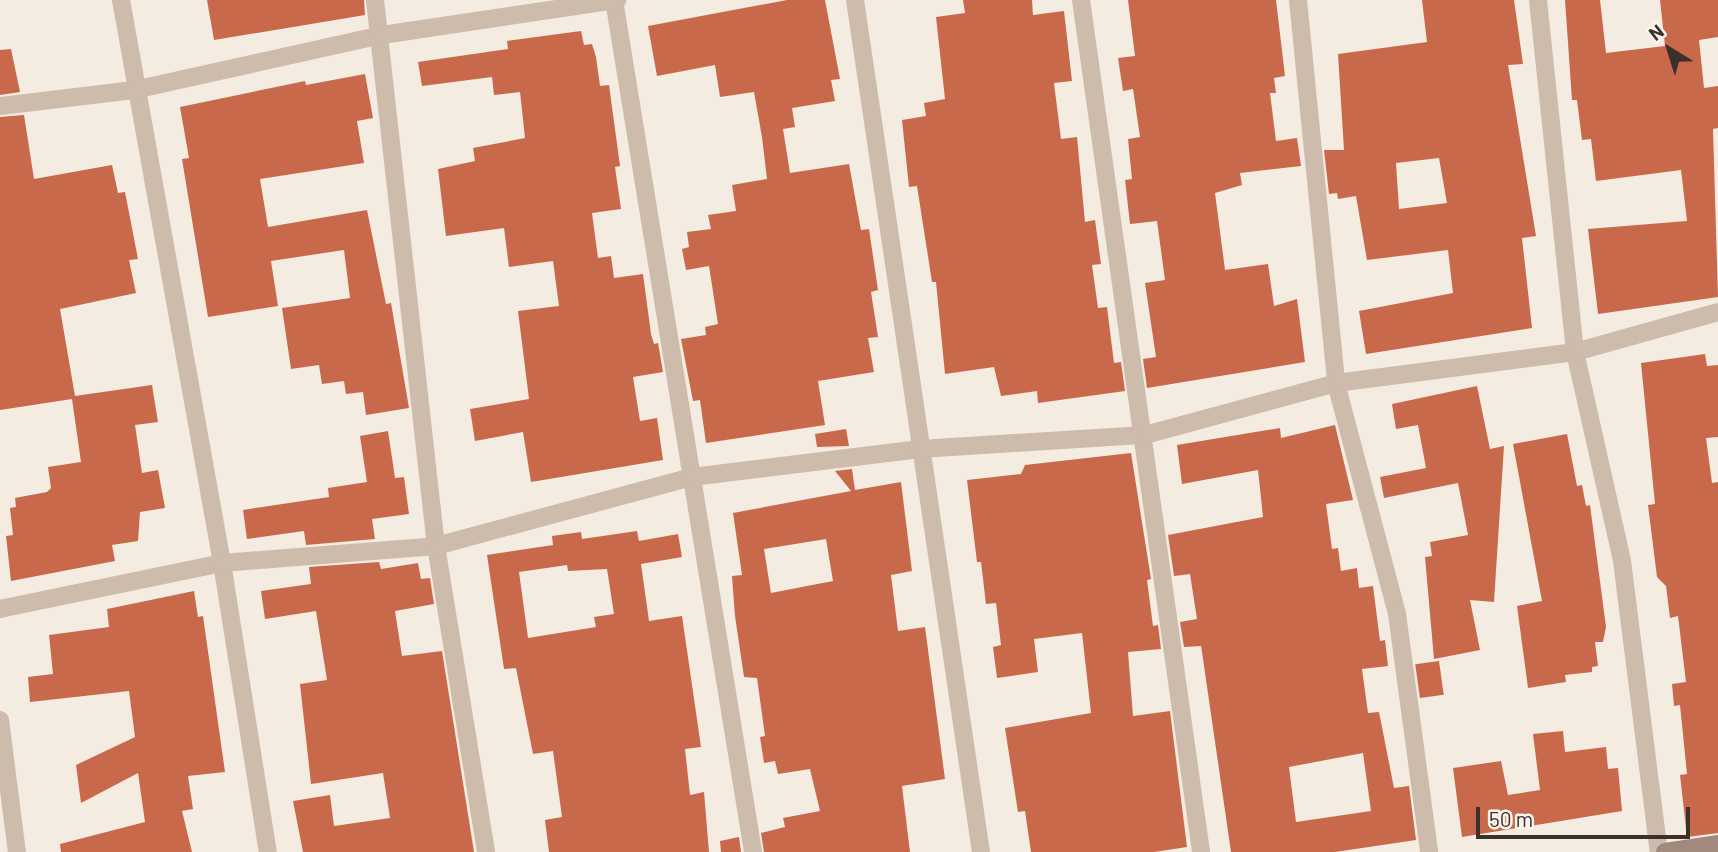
<!DOCTYPE html>
<style>
body{margin:0}
#map{position:relative;width:1718px;height:852px;overflow:hidden;background:#f4ebe1;font-family:Barlow,sans-serif}
div>[style]{position:absolute}
.building>*{inset:0;background:#c8694b;transform-origin:0 0}
.street>*{height:18px;margin:-9px;padding:0 9px;transform-origin:9px;border-radius:9px;background:#cdbbac}
.secondary>*{height:18px;margin:-9px;padding:0 9px;transform-origin:9px;border-radius:9px;background:#a18a7d}
span{translate:-50% -50%;white-space:nowrap;text-align:center;line-height:1.15;-webkit-text-stroke:5px #fbf5ee;paint-order:stroke}
.north{position:absolute;left:1634px;top:14px;width:70px;height:70px;-webkit-text-stroke:5px #fbf5ee;paint-order:stroke;rotate:322deg;font-size:19px;font-weight:700;line-height:28px;text-align:center;color:#3b302b}
.north::after{content:'';display:block;margin:auto;width:24px;height:32px;background:#3b302b;clip-path:polygon(50% 0,100% 100%,50% 72%,0 100%)}
.scale{position:absolute;left:1476px;top:807px;width:214px;height:32px;box-sizing:border-box;border:4px solid #3b302b;border-top:0;padding-left:9px;font-size:21px;line-height:24px;white-space:nowrap;color:#3b302b;-webkit-text-stroke:5px #fbf5ee;paint-order:stroke}
</style>
<div id="map">
<div class="building">
<i style="clip-path:polygon(207px 0,364px 0,365px 15px,214px 40px)"></i>
<i style="clip-path:polygon(787px 0,825px 0,840px 79px,831px 80px,835px 101px,792px 108px,795px 127px,783px 129px,790px 173px,849px 164px,861px 230px,869px 229px,878px 290px,871px 292px,878px 337px,868px 338px,874px 372px,818px 381px,825px 425px,706px 443px,700px 400px,693px 401px,681px 339px,706px 335px,705px 327px,718px 324px,709px 266px,686px 270px,682px 249px,689px 247px,687px 232px,711px 229px,708px 215px,736px 211px,732px 185px,767px 179px,762px 137px,754px 92px,720px 97px,715px 65px,657px 76px,648px 26px)"></i>
<i style="clip-path:polygon(963px 0,1032px 0,1033px 15px,1064px 11px,1072px 81px,1054px 83px,1061px 139px,1077px 137px,1085px 222px,1095px 220px,1101px 264px,1092px 265px,1098px 308px,1107px 307px,1114px 363px,1121px 362px,1125px 391px,1038px 403px,1037px 391px,1001px 396px,994px 367px,945px 374px,936px 282px,932px 282px,917px 186px,909px 187px,902px 120px,926px 116px,924px 103px,945px 99px,936px 17px,965px 13px)"></i>
<i style="clip-path:polygon(1128px 0,1276px 0,1285px 76px,1274px 78px,1276px 93px,1270px 93px,1276px 141px,1297px 138px,1301px 166px,1240px 173px,1242px 185px,1215px 193px,1225px 270px,1268px 264px,1274px 306px,1297px 299px,1305px 362px,1147px 388px,1143px 359px,1156px 357px,1145px 283px,1165px 280px,1157px 221px,1130px 224px,1125px 180px,1132px 179px,1128px 139px,1140px 137px,1133px 89px,1123px 91px,1118px 58px,1135px 56px)"></i>
<i style="clip-path:polygon(evenodd,1422px 0,1514px 0,1523px 64px,1508px 65px,1536px 236px,1522px 238px,1532px 328px,1366px 354px,1359px 311px,1453px 293px,1448px 250px,1367px 260px,1356px 196px,1338px 199px,1337px 193px,1329px 194px,1324px 150px,1344px 150px,1338px 54px,1427px 42px,1422px 0,1439px 158px,1447px 203px,1399px 209px,1396px 163px,1439px 158px)"></i>
<i style="clip-path:polygon(1565px 0,1600px 0,1606px 53px,1665px 46px,1660px 0,1718px 0,1718px 37px,1699px 40px,1704px 88px,1718px 86px,1718px 128px,1713px 129px,1718px 297px,1598px 314px,1588px 229px,1687px 221px,1681px 170px,1596px 181px,1591px 139px,1582px 140px,1577px 100px,1572px 100px)"></i>
<i style="clip-path:polygon(581px 31px,584px 45px,592px 44px,596px 57px,600px 86px,609px 85px,620px 166px,615px 167px,621px 209px,592px 213px,598px 258px,611px 256px,614px 278px,643px 274px,651px 334px,654px 344px,658px 343px,663px 372px,633px 377px,640px 421px,657px 418px,663px 460px,531px 482px,523px 432px,475px 441px,470px 409px,529px 399px,518px 311px,559px 306px,553px 261px,509px 267px,504px 228px,446px 236px,438px 169px,475px 161px,473px 148px,525px 138px,520px 92px,494px 95px,492px 77px,422px 86px,418px 62px,508px 49px,507px 41px)"></i>
<i style="clip-path:polygon(11px 49px,20px 92px,0 95px,0 50px)"></i>
<i style="clip-path:polygon(365px 74px,373px 118px,357px 121px,364px 163px,260px 179px,268px 227px,367px 210px,386px 304px,391px 303px,409px 408px,366px 415px,363px 392px,346px 394px,344px 381px,322px 384px,319px 365px,291px 369px,282px 308px,350px 298px,344px 250px,271px 261px,278px 306px,208px 317px,182px 159px,189px 158px,180px 107px,305px 81px,306px 85px)"></i>
<i style="clip-path:polygon(24px 115px,34px 179px,112px 165px,118px 193px,125px 192px,138px 259px,129px 260px,136px 293px,60px 309px,75px 396px,152px 385px,158px 422px,135px 425px,142px 473px,158px 470px,165px 508px,140px 512px,138px 541px,112px 545px,115px 561px,11px 581px,6px 536px,13px 535px,10px 508px,16px 507px,15px 498px,47px 492px,51px 488px,48px 467px,81px 462px,72px 399px,0 410px,0 117px)"></i>
<i style="clip-path:polygon(1705px 354px,1707px 366px,1718px 365px,1718px 437px,1706px 438px,1712px 483px,1718px 482px,1718px 833px,1687px 837px,1680px 775px,1687px 774px,1680px 705px,1674px 706px,1672px 684px,1686px 682px,1678px 616px,1670px 618px,1666px 586px,1657px 577px,1648px 505px,1655px 504px,1641px 363px)"></i>
<i style="clip-path:polygon(1477px 386px,1490px 449px,1504px 446px,1494px 602px,1470px 600px,1480px 650px,1434px 659px,1425px 557px,1432px 556px,1430px 542px,1468px 535px,1458px 483px,1384px 498px,1380px 477px,1426px 468px,1418px 425px,1396px 429px,1392px 404px)"></i>
<i style="clip-path:polygon(evenodd,1335px 425px,1353px 500px,1326px 504px,1332px 549px,1338px 548px,1341px 571px,1357px 568px,1359px 588px,1373px 586px,1380px 641px,1385px 640px,1388px 666px,1362px 669px,1368px 713px,1379px 712px,1394px 788px,1409px 786px,1416px 840px,1335px 852px,1231px 852px,1202px 652px,1201px 646px,1184px 647px,1180px 622px,1197px 619px,1190px 574px,1174px 576px,1168px 535px,1263px 517px,1258px 470px,1182px 484px,1177px 445px,1280px 428px,1281px 438px,1335px 425px,1363px 753px,1371px 811px,1296px 822px,1289px 767px,1363px 753px)"></i>
<i style="clip-path:polygon(846px 429px,849px 446px,817px 447px,815px 434px)"></i>
<i style="clip-path:polygon(388px 431px,395px 478px,404px 477px,409px 514px,372px 519px,375px 539px,306px 545px,304px 531px,247px 539px,243px 510px,329px 497px,328px 488px,367px 482px,360px 436px)"></i>
<i style="clip-path:polygon(1567px 434px,1577px 486px,1582px 485px,1586px 506px,1590px 505px,1606px 627px,1603px 642px,1595px 642px,1598px 666px,1592px 667px,1592px 672px,1565px 675px,1566px 682px,1528px 688px,1517px 606px,1542px 601px,1513px 444px)"></i>
<i style="clip-path:polygon(1131px 453px,1151px 579px,1147px 580px,1153px 626px,1158px 625px,1161px 649px,1128px 652px,1133px 716px,1170px 711px,1187px 847px,1154px 852px,1031px 852px,1025px 811px,1018px 812px,1005px 728px,1091px 713px,1082px 633px,1034px 639px,1038px 672px,997px 678px,993px 647px,1001px 645px,996px 603px,986px 604px,981px 562px,977px 562px,967px 480px,1021px 474px,1025px 465px)"></i>
<i style="clip-path:polygon(evenodd,852px 469px,855px 490px,901px 482px,912px 571px,891px 575px,898px 631px,925px 627px,945px 779px,902px 786px,910px 852px,764px 852px,761px 833px,785px 827px,783px 818px,820px 811px,810px 769px,778px 774px,775px 761px,764px 763px,760px 737px,765px 736px,757px 678px,744px 677px,735px 616px,732px 576px,742px 575px,733px 513px,851px 491px,835px 471px,852px 469px,826px 539px,833px 581px,771px 593px,764px 549px,826px 539px)"></i>
<i style="clip-path:polygon(evenodd,637px 531px,639px 541px,678px 534px,682px 557px,641px 564px,649px 621px,682px 616px,701px 747px,685px 749px,690px 795px,704px 792px,709px 852px,549px 852px,545px 820px,562px 817px,553px 751px,533px 754px,516px 668px,504px 669px,487px 555px,553px 545px,552px 536px,581px 532px,582px 539px,637px 531px,567px 565px,568px 571px,607px 569px,614px 614px,594px 617px,596px 627px,528px 638px,519px 572px,567px 565px)"></i>
<i style="clip-path:polygon(379px 562px,381px 569px,418px 563px,421px 579px,430px 578px,434px 604px,395px 611px,402px 656px,442px 651px,474px 852px,303px 852px,293px 801px,330px 795px,334px 826px,390px 818px,383px 773px,311px 784px,300px 684px,327px 680px,316px 611px,265px 619px,261px 591px,311px 584px,309px 567px)"></i>
<i style="clip-path:polygon(194px 591px,198px 617px,203px 616px,225px 772px,188px 776px,193px 809px,182px 811px,192px 852px,61px 852px,60px 844px,145px 822px,138px 773px,81px 803px,76px 765px,135px 737px,129px 691px,30px 702px,28px 677px,53px 674px,49px 635px,109px 627px,107px 609px)"></i>
<i style="left:1439px;top:661px;width:34px;height:24px;rotate:82deg"></i>
<i style="clip-path:polygon(1563px 731px,1565px 752px,1606px 747px,1608px 769px,1618px 768px,1622px 811px,1462px 837px,1453px 768px,1501px 761px,1508px 795px,1540px 790px,1533px 734px)"></i>
<i style="clip-path:polygon(739px 837px,741px 852px,721px 852px,720px 841px)"></i>
</div>
<div class="street">
<i style="left:121px;top:0;width:572px;rotate:79.83deg"></i>
<i style="left:222px;top:563px;width:293px;rotate:81deg"></i>
<i style="left:375px;top:0;width:549px;rotate:83.63deg"></i>
<i style="left:436px;top:546px;width:310px;rotate:80.7deg"></i>
<i style="left:614px;top:0;width:863px;rotate:80.73deg"></i>
<i style="left:855px;top:0;width:861px;rotate:81.59deg"></i>
<i style="left:1081px;top:0;width:860px;rotate:81.98deg"></i>
<i style="left:1298px;top:0;width:385px;rotate:84.3deg"></i>
<i style="left:1336px;top:383px;width:239px;rotate:75.2deg"></i>
<i style="left:1397px;top:614px;width:240px;rotate:82.3deg"></i>
<i style="left:1538px;top:0;width:354px;rotate:84deg"></i>
<i style="left:1575px;top:352px;width:214px;rotate:77.3deg"></i>
<i style="left:1622px;top:561px;width:293px;rotate:82.8deg"></i>
<i style="left:0;top:106px;width:135px;rotate:-6.8deg"></i>
<i style="left:134px;top:90px;width:254px;rotate:-12.5deg"></i>
<i style="left:382px;top:35px;width:238px;rotate:-8.5deg"></i>
<i style="left:0;top:609px;width:227px;rotate:-11.7deg"></i>
<i style="left:222px;top:563px;width:215px;rotate:-4.5deg"></i>
<i style="left:436px;top:546px;width:265px;rotate:-15.1deg"></i>
<i style="left:692px;top:477px;width:230px;rotate:-7deg"></i>
<i style="left:920px;top:449px;width:225px;rotate:-3.6deg"></i>
<i style="left:1145px;top:435px;width:198px;rotate:-15.2deg"></i>
<i style="left:1336px;top:383px;width:241px;rotate:-7.4deg"></i>
<i style="left:1575px;top:352px;width:148px;rotate:-15.6deg"></i>
<i style="left:0;top:720px;width:133px;rotate:82.7deg"></i>
</div>
<div class="secondary">
<i style="left:1665px;top:852px;width:54px;rotate:-8.6deg"></i>
</div>
<div class="north">N</div>
<div class="scale">50 m</div>
</div>
